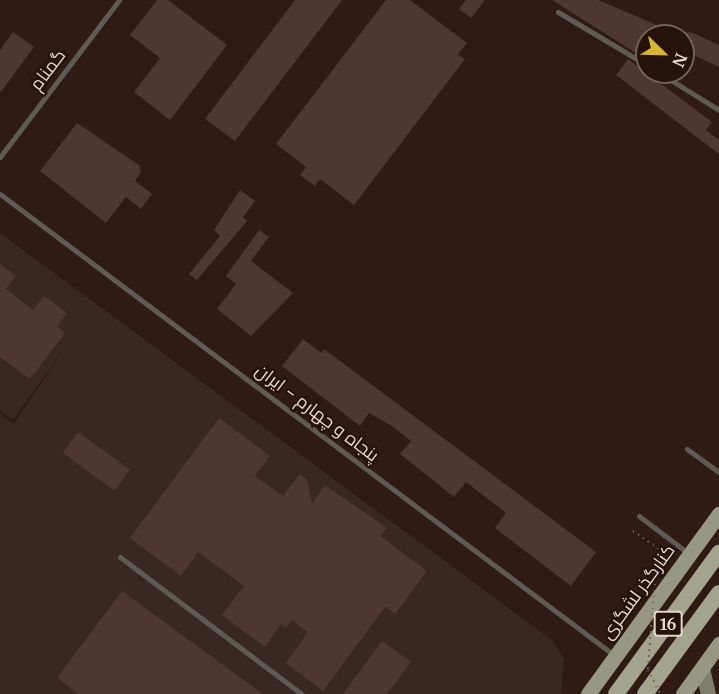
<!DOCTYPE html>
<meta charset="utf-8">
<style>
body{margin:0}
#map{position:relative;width:719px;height:694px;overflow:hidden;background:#2f1b13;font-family:Merriweather,Cairo,serif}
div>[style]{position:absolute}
.industrial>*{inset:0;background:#392722}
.building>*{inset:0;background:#4e3730;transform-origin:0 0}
.service>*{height:5px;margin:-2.5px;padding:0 2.5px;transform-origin:2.5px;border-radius:2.5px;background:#5c5c52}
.secondary>*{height:15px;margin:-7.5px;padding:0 7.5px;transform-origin:7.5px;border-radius:7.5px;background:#7d7e6e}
.primary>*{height:15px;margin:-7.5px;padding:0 7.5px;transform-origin:7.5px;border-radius:7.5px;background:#979883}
.trunk>*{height:16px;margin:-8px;padding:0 8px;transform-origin:8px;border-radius:8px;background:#a2a48c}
.path-bridge>*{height:1.5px;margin-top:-0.75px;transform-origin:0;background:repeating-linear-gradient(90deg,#72615a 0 1.5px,transparent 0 6px)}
span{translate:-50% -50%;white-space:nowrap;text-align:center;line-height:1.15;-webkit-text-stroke:4.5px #25120a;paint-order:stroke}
.shield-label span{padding:2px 4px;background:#25120a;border:2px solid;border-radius:4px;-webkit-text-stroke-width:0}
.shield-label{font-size:16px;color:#e5d7d2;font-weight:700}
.street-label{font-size:18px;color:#e5d7d2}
.north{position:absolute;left:635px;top:24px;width:60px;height:60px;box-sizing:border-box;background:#25120a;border:2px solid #72615a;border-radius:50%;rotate:113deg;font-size:16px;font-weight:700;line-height:24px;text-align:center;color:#e5d7d2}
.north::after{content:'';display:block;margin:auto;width:21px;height:27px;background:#d8b434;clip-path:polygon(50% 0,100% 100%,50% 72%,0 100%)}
</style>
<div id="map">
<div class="industrial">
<i style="clip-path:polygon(0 233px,552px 640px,564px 659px,561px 694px,0 694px,0 414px,14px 424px,66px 346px,13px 420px,0 410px)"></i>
</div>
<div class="building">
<i style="clip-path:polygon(157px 0,168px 0,227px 45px,170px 120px,134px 92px,160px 58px,130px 35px)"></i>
<i style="clip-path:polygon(295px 0,342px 0,235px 141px,205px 119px)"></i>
<i style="clip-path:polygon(386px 0,410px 0,467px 43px,458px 54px,465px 59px,354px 205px,320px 179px,315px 186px,300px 175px,306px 167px,276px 144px)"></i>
<i style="clip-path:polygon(466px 0,485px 0,471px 18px,459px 9px)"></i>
<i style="clip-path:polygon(552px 0,598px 0,664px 28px,693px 33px,719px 45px,719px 67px,683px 50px,683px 36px,645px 36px,636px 53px)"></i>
<i style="clip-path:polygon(13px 32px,34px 47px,0 93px,0 50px)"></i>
<i style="clip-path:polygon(628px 59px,712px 122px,706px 130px,719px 140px,719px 154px,616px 75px)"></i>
<i style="clip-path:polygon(77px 123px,139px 165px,141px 172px,135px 181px,152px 194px,141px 209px,126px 197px,106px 223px,40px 171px)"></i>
<i style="clip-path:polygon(240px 190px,255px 201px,243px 217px,247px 221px,197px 280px,189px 274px,220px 236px,214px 230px)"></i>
<i style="clip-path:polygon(259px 230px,269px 237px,251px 261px,293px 293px,251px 336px,217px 309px,236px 284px,226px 276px)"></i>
<i style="clip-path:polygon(0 264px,16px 276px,6px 289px,33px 310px,44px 296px,67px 313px,57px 327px,65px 333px,30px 379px,0 357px)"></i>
<i style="clip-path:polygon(303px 339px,321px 353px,324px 349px,596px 552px,571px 586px,495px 528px,506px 513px,466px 482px,454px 497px,400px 454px,411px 441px,392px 426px,369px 413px,360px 426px,282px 366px)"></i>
<i style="clip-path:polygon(219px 418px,270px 456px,255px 476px,283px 496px,300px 474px,307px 480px,312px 504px,325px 485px,387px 528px,380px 536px,427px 571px,395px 614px,385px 607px,323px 691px,286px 663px,308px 632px,292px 620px,286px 628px,281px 624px,265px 647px,222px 615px,244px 586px,198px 552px,181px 576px,130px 538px)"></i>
<i style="left:78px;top:432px;width:64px;height:26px;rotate:36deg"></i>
<i style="clip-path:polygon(122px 591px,263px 694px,78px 694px,57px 678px)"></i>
<i style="clip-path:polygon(382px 641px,411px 662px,387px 694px,343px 694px)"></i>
</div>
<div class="service">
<i style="left:558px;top:12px;width:104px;rotate:30.8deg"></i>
<i style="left:658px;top:72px;width:72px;rotate:31.9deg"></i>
<i style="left:0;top:157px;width:197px;rotate:-52.8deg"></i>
<i style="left:0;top:194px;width:769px;rotate:36.91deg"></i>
<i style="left:687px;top:449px;width:39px;rotate:36deg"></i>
<i style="left:639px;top:516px;width:61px;rotate:37.1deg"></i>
<i style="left:120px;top:557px;width:228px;rotate:37deg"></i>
</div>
<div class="secondary">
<i style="left:702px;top:668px;width:27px;rotate:77deg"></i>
</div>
<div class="primary">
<i style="left:588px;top:694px;width:223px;rotate:-54deg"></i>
<i style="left:683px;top:694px;width:62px;rotate:-54.2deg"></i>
</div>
<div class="trunk">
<i style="left:616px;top:694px;width:175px;rotate:-53.9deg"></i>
<i style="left:645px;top:694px;width:125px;rotate:-53.8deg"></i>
</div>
<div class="path-bridge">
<i style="left:633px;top:531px;width:30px;rotate:34deg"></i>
<i style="left:658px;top:548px;width:122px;rotate:94.7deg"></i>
<i style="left:648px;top:670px;width:27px;rotate:62deg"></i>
</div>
<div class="shield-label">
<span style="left:668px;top:624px">16</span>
</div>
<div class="street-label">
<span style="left:48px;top:70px;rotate:-53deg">گمنام</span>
<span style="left:317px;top:413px;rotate:37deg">پنجاه و چهارم - ایران</span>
<span style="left:638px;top:592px;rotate:-54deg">کنارگذر لشگری</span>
</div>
<div class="north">N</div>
</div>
